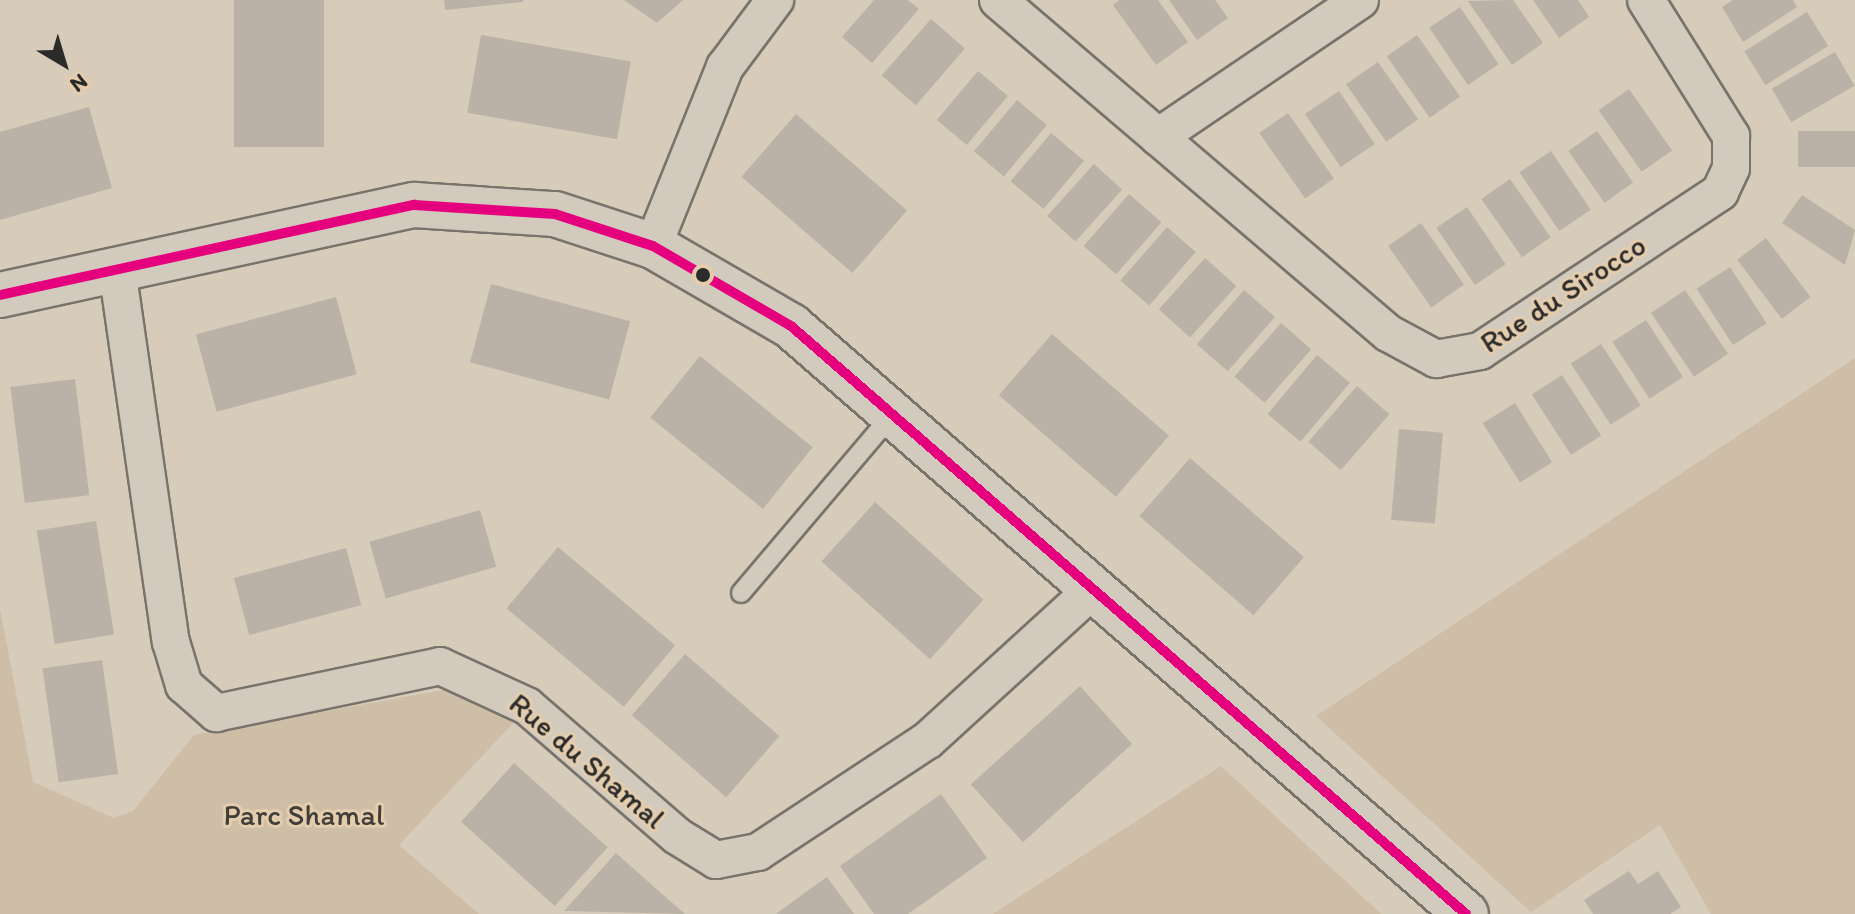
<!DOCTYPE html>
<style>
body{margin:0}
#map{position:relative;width:1855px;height:914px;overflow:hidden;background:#d7cbba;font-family:Itim,sans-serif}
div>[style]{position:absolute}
.green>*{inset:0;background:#cebda7}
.building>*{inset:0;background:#bab2a6;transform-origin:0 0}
.roads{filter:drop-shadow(2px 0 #78736b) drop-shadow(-2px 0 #78736b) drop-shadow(0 2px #78736b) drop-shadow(0 -2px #78736b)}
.lane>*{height:18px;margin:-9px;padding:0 9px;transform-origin:9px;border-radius:9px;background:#d3cabe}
.street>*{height:36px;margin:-18px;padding:0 18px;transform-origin:18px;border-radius:18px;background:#d3cabe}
.secondary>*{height:44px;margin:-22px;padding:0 22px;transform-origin:22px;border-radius:22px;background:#d3cabe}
.bus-1>*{height:10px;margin:-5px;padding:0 5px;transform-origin:5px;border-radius:5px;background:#e5007d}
.dots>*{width:22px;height:22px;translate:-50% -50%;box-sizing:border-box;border:4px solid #e4cdad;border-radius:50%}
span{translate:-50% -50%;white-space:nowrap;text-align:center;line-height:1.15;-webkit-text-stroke:6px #e4cdad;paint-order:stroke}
.street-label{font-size:30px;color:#2b2b2b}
.park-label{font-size:30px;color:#423f3b}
.north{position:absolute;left:24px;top:24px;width:80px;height:80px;-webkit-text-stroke:6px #e4cdad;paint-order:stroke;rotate:142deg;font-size:22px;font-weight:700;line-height:32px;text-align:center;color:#2b2b2b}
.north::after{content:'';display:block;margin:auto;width:28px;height:36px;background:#2b2b2b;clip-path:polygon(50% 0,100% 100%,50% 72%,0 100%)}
</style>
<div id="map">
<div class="green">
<i style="clip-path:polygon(1855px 358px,1855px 914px,1711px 914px,1660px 825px,1531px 912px,1316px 716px)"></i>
<i style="clip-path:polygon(0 609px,33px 782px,114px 818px,133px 811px,194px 735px,443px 690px,476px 692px,514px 722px,399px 845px,479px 914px,0 914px)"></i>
<i style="clip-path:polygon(1221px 766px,1381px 914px,993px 914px)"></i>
</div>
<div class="building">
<i style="left:234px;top:0;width:90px;height:147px"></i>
<i style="clip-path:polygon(444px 0,523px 0,523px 2px,445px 10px)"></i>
<i style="clip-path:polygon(624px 0,683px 0,657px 23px)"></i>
<i style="clip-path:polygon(874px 0,908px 0,919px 9px,872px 63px,842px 37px)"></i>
<i style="clip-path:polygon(1120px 0,1158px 0,1188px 42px,1156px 65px,1113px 5px)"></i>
<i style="clip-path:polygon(1169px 0,1215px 0,1228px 18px,1197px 40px)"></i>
<i style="clip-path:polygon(1513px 0,1543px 43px,1512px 65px,1468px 1px)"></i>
<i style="clip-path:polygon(1533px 0,1578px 0,1589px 17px,1559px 38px)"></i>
<i style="clip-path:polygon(1733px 0,1793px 0,1797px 7px,1743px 42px,1722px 7px)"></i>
<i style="left:1460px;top:7px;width:69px;height:37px;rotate:56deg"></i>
<i style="left:1807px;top:12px;width:40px;height:74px;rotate:58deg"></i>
<i style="left:931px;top:19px;width:45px;height:75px;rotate:41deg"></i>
<i style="left:481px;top:35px;width:152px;height:79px;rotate:10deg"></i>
<i style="left:1417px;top:35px;width:75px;height:37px;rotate:55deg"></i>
<i style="left:1835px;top:52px;width:39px;height:73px;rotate:60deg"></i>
<i style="left:1378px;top:62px;width:70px;height:39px;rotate:55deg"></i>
<i style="left:978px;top:71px;width:39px;height:64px;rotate:40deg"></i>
<i style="left:1629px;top:89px;width:75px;height:37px;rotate:55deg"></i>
<i style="left:1339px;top:91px;width:64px;height:41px;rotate:56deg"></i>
<i style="left:1017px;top:100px;width:39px;height:67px;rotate:40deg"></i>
<i style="clip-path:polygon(89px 107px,112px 188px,0 220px,0 132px)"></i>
<i style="left:1288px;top:113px;width:80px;height:35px;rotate:55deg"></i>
<i style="left:796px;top:114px;width:147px;height:83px;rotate:41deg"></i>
<i style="left:1597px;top:131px;width:63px;height:35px;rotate:55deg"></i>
<i style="left:1855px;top:131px;width:36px;height:57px;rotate:90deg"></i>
<i style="left:1051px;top:133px;width:43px;height:63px;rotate:40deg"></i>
<i style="left:1551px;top:151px;width:71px;height:38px;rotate:56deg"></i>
<i style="left:1094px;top:164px;width:38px;height:70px;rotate:42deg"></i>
<i style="left:1510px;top:179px;width:71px;height:35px;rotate:55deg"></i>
<i style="left:1129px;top:194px;width:43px;height:69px;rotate:41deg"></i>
<i style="clip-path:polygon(1802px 195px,1855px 230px,1845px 265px,1782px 223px)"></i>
<i style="left:1467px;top:207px;width:69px;height:37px;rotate:56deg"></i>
<i style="left:1421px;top:223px;width:75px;height:40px;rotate:55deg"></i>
<i style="left:1167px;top:227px;width:38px;height:71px;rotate:41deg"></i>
<i style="left:1766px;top:238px;width:74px;height:36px;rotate:53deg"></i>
<i style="left:1205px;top:258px;width:42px;height:69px;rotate:42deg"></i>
<i style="left:1730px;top:267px;width:67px;height:40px;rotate:57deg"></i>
<i style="left:491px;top:284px;width:144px;height:81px;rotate:15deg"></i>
<i style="left:1244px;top:290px;width:41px;height:72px;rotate:41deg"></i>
<i style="left:1685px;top:290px;width:77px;height:41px;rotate:56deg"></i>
<i style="left:336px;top:297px;width:80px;height:145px;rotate:75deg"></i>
<i style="left:1646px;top:320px;width:68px;height:40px;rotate:57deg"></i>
<i style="left:1281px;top:323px;width:40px;height:71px;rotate:41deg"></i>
<i style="left:1052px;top:334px;width:155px;height:81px;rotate:41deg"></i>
<i style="left:1601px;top:344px;width:73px;height:36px;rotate:57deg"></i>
<i style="left:1317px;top:355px;width:43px;height:77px;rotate:40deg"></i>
<i style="left:700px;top:356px;width:145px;height:79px;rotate:39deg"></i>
<i style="left:1562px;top:375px;width:72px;height:36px;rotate:57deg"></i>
<i style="left:75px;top:379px;width:117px;height:65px;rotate:83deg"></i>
<i style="left:1357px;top:386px;width:43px;height:74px;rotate:41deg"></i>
<i style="left:1515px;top:403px;width:70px;height:38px;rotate:58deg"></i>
<i style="left:1399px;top:429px;width:44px;height:91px;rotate:5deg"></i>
<i style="left:1190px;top:458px;width:151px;height:77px;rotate:41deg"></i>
<i style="left:875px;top:502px;width:146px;height:80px;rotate:42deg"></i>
<i style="left:480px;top:510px;width:59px;height:115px;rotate:74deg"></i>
<i style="left:96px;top:521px;width:115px;height:60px;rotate:81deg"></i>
<i style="left:558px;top:547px;width:153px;height:80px;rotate:40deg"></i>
<i style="left:346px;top:548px;width:59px;height:116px;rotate:75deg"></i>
<i style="left:685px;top:654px;width:125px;height:81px;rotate:41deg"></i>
<i style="left:102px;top:660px;width:115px;height:60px;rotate:82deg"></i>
<i style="left:1080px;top:686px;width:78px;height:147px;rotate:48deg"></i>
<i style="left:514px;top:763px;width:126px;height:79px;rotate:42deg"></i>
<i style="clip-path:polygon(941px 794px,987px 858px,908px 914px,874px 914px,840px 866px)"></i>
<i style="clip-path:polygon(616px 853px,662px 894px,685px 914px,564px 911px)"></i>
<i style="clip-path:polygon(1629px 871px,1638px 884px,1658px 871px,1681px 907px,1670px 914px,1593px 914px,1584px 900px)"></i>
<i style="clip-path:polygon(827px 877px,854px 914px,776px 914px,803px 894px)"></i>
</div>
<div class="roads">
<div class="lane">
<i style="left:741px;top:593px;width:233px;rotate:-49.7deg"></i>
</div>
<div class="street">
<i style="left:998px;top:0;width:513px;rotate:40.49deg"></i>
<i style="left:1388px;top:333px;width:55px;rotate:28.4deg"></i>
<i style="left:1436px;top:359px;width:45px;rotate:-10.3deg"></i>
<i style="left:1480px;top:351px;width:288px;rotate:-33.5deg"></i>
<i style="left:1720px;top:192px;width:26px;rotate:-65deg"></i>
<i style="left:1731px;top:168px;width:32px;rotate:-90deg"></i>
<i style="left:1731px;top:136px;width:160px;rotate:-122deg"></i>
<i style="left:1158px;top:137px;width:244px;rotate:-34.1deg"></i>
<i style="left:653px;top:246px;width:193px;rotate:-68.1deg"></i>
<i style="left:725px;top:67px;width:84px;rotate:-53.3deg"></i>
<i style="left:117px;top:269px;width:377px;rotate:81.8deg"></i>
<i style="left:171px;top:642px;width:45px;rotate:73.2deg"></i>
<i style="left:184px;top:685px;width:43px;rotate:41.2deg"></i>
<i style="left:216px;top:713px;width:229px;rotate:-11.8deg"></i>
<i style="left:440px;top:666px;width:96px;rotate:24.7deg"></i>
<i style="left:527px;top:706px;width:198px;rotate:40.9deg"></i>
<i style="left:677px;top:836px;width:46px;rotate:31.6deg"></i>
<i style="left:716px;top:860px;width:43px;rotate:-10.8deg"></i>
<i style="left:758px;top:852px;width:204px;rotate:-33.4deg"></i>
<i style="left:928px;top:740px;width:221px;rotate:-42.4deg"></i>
</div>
<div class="secondary">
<i style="left:0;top:295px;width:424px;rotate:-12.3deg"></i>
<i style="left:414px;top:205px;width:141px;rotate:3.7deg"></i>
<i style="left:555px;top:214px;width:103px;rotate:18.1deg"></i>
<i style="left:653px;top:246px;width:160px;rotate:30.1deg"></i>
<i style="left:791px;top:326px;width:895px;rotate:41.06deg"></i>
</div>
</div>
<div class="bus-1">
<i style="left:0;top:295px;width:424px;rotate:-12.3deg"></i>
<i style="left:414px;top:205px;width:141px;rotate:3.7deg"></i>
<i style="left:555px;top:214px;width:103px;rotate:18.1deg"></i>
<i style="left:653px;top:246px;width:160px;rotate:30.1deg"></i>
<i style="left:791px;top:326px;width:895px;rotate:41.06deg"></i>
</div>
<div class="dots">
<i style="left:703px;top:275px;background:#2b2b2b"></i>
</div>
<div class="street-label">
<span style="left:1563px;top:294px;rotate:-33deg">Rue du Sirocco</span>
<span style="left:587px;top:761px;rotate:40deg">Rue du Shamal</span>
</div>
<div class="park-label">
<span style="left:304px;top:815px">Parc Shamal</span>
</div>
<div class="north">N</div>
</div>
